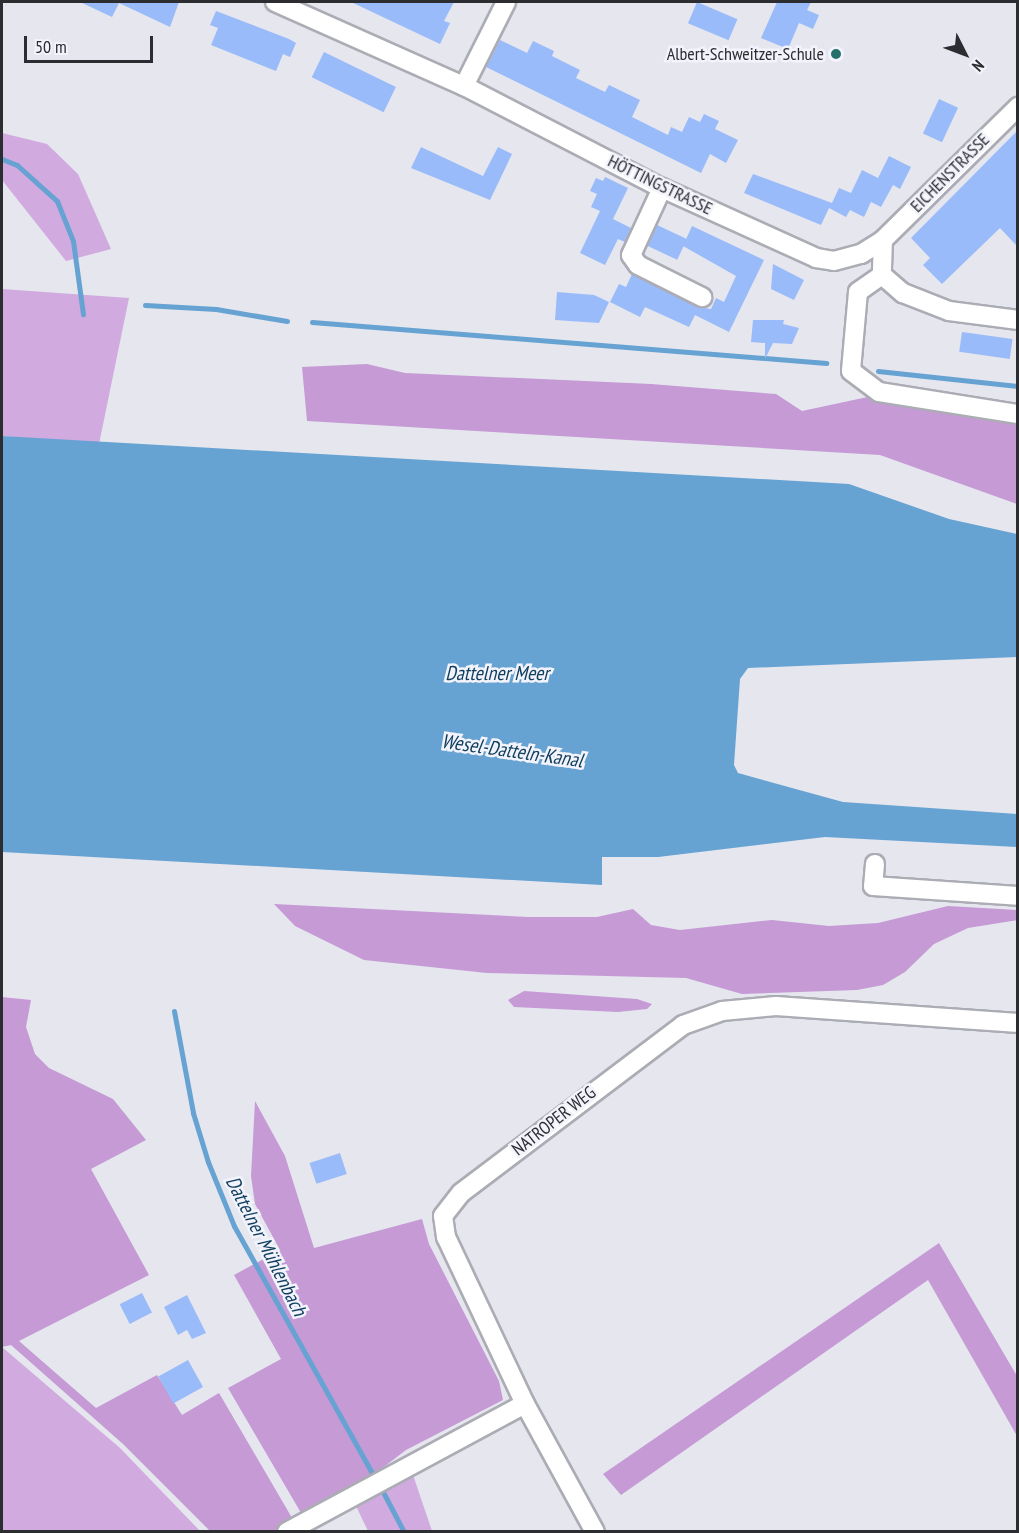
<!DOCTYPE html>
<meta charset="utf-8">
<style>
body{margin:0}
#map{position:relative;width:1019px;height:1533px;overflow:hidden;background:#e5e6ee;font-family:"PT Sans Narrow",sans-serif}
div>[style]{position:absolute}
.green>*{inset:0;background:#d1aadf}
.forest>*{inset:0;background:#c59ad5}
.water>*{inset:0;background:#66a2d2}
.stream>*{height:5px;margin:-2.5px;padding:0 2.5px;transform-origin:2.5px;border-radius:2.5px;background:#66a2d2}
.building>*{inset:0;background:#9abbf9;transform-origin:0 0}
.roads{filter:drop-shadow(2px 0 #abacb4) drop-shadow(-2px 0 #abacb4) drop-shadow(0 2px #abacb4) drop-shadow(0 -2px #abacb4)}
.minor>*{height:18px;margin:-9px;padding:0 9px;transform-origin:9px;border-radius:9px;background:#fff}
.dots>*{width:16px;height:16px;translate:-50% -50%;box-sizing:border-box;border:3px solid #f2f3fb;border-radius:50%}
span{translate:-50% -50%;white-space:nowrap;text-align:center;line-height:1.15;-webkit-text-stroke:5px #f2f3fb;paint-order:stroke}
.poi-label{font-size:18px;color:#2c2d30}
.right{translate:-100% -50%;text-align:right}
.street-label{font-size:18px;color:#2c2d30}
.water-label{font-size:20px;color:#103e5f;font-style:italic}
.frame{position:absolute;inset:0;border:3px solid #2c2d30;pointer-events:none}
.north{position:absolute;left:935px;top:24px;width:60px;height:60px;-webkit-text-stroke:4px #f2f3fb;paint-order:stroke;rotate:132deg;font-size:16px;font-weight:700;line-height:24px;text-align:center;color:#2c2d30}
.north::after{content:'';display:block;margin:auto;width:21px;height:27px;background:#2c2d30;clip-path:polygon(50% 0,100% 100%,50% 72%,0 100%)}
.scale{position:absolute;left:24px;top:36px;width:129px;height:27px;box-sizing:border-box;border:3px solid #2c2d30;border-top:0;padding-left:8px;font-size:18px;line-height:21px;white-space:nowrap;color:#2c2d30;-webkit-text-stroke:4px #f2f3fb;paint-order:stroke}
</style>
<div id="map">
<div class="green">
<i style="clip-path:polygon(2px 133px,47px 144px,78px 174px,111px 249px,66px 261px,2px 180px)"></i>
<i style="clip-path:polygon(2px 289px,129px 298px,99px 444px,2px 436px)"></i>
<i style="clip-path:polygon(2px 1347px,120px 1448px,200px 1531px,2px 1531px)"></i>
<i style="clip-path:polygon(413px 1475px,432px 1531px,368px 1531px,356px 1506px)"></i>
</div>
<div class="forest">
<i style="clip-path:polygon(367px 364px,405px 373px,651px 384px,776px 394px,802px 411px,877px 395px,1017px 417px,1017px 504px,880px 455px,307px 421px,302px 367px)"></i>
<i style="clip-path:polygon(274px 904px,528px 917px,597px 917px,633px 909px,651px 925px,680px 930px,772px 920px,829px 926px,878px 923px,948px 906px,1017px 910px,1018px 920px,968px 928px,934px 944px,905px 972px,883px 985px,857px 990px,742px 994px,686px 978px,487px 973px,364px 960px,295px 926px)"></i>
<i style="clip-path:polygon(524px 991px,637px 999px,652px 1004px,647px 1009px,618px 1012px,514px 1007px,508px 1000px)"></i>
<i style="clip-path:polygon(2px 997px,31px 1000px,26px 1027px,35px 1054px,49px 1068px,113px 1099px,146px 1140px,91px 1169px,149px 1275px,19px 1341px,96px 1408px,157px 1375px,182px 1415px,219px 1393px,295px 1523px,280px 1531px,210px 1531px,123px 1444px,11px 1345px,2px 1347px)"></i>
<i style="clip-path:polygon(255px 1101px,285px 1156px,314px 1248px,422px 1219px,429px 1244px,499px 1381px,503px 1400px,406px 1450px,347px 1495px,304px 1518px,228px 1388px,281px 1359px,234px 1275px,280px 1250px,255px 1204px,251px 1176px)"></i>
<i style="clip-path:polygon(939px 1243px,1017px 1376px,1017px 1436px,928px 1280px,621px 1495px,603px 1474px)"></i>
</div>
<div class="water">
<i style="clip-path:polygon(2px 436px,849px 484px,949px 519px,1017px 534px,1017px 657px,748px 668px,740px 679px,734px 765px,738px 773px,843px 802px,1017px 814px,1017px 847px,825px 837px,658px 857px,602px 857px,602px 885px,2px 852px)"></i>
</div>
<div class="stream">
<i style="left:2px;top:159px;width:16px;rotate:22deg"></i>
<i style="left:17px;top:165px;width:54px;rotate:42deg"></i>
<i style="left:57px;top:201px;width:43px;rotate:68.2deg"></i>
<i style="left:73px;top:241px;width:74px;rotate:82.2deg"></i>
<i style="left:145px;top:305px;width:71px;rotate:3.2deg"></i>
<i style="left:216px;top:309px;width:72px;rotate:9.6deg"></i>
<i style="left:312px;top:322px;width:516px;rotate:4.56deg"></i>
<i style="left:878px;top:371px;width:141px;rotate:6.1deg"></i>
<i style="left:174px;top:1011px;width:104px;rotate:79.4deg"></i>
<i style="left:193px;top:1113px;width:51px;rotate:73deg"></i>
<i style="left:208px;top:1162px;width:69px;rotate:67.9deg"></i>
<i style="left:234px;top:1226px;width:289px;rotate:60.8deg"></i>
<i style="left:383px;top:1492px;width:45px;rotate:62.3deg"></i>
</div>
<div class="building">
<i style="clip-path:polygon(80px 2px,179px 2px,170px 27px,119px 3px,112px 17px)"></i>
<i style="clip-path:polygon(351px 2px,454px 2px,444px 21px,450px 23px,440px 44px)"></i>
<i style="left:697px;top:2px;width:44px;height:23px;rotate:23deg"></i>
<i style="clip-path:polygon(777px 2px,811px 2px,807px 10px,819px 15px,813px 29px,799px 23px,788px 49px,761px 38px)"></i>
<i style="clip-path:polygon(216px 11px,289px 39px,296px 43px,290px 57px,283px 54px,276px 71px,211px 45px,218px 28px,210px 25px)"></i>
<i style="clip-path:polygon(500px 40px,527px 53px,533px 41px,554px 51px,552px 56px,580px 70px,576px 78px,605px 92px,609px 85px,640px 100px,632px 117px,668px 135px,671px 127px,682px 132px,689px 117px,700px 122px,704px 114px,719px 121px,715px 129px,738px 140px,726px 163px,710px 154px,701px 173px,486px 67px)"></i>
<i style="left:324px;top:52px;width:80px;height:28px;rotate:26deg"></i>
<i style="left:939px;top:99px;width:21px;height:38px;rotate:25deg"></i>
<i style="clip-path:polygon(1017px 131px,1017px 246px,1000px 228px,942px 284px,923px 265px,930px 258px,911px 238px)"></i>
<i style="clip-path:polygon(421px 147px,483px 176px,498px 147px,512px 154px,490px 200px,411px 168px)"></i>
<i style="clip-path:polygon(889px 156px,911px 167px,900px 189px,893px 185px,881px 207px,871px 202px,864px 217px,850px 210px,846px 217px,829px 208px,821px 225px,744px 193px,753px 174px,832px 203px,839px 188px,851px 193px,862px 170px,878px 178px)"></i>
<i style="clip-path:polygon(605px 177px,628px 188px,613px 219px,631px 228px,625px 242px,618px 239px,605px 265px,580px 253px,600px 211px,591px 207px,597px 194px,590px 191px,596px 178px,603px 181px)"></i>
<i style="left:657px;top:225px;width:33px;height:23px;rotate:25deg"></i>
<i style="clip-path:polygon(692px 226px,764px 260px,729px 332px,695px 315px,689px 327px,645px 307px,640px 317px,610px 302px,619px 284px,626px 287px,632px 274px,698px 307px,711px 309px,716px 298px,724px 302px,736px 276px,683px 246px)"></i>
<i style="clip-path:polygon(773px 264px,804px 280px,794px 300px,771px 289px)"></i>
<i style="clip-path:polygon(557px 292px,594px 295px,609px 302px,599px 323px,555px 320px)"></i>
<i style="clip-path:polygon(753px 320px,784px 320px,783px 324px,799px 328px,792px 344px,773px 343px,765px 359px,765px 343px,751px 342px)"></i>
<i style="left:962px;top:332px;width:51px;height:20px;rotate:8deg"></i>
<i style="left:340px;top:1153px;width:22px;height:32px;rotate:72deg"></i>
<i style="left:142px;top:1293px;width:22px;height:25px;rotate:63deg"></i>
<i style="clip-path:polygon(187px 1295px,206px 1333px,192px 1339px,187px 1330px,178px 1335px,164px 1307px)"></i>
<i style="left:188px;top:1360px;width:31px;height:34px;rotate:61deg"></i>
</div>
<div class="roads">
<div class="minor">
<i style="left:275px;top:2px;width:207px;rotate:24deg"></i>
<i style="left:464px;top:86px;width:223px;rotate:27.3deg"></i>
<i style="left:662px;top:188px;width:169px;rotate:24.4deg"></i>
<i style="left:816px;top:258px;width:18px;rotate:9deg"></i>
<i style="left:834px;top:261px;width:28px;rotate:-15deg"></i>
<i style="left:861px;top:254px;width:26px;rotate:-32deg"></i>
<i style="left:883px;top:240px;width:190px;rotate:-44.6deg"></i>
<i style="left:464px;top:86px;width:94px;rotate:-63.4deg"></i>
<i style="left:662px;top:188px;width:74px;rotate:114.8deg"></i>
<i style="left:631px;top:255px;width:12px;rotate:55deg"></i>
<i style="left:638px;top:265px;width:72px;rotate:26.6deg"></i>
<i style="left:883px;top:240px;width:35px;rotate:92deg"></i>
<i style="left:882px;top:275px;width:28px;rotate:41deg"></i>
<i style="left:903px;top:293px;width:49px;rotate:21.4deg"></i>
<i style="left:949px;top:311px;width:70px;rotate:7.4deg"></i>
<i style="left:882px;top:275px;width:29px;rotate:145deg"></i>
<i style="left:858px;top:292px;width:79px;rotate:95.1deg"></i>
<i style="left:851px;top:371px;width:35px;rotate:37deg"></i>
<i style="left:879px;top:392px;width:141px;rotate:9deg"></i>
<i style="left:875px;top:864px;width:22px;rotate:95deg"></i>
<i style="left:873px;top:886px;width:145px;rotate:3.9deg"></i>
<i style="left:287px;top:1532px;width:270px;rotate:-28.3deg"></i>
<i style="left:595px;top:1532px;width:146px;rotate:-118.7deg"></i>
<i style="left:525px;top:1404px;width:185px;rotate:-115.3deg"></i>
<i style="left:446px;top:1237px;width:21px;rotate:-98deg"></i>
<i style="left:443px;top:1216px;width:29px;rotate:-52deg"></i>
<i style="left:461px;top:1193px;width:278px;rotate:-37.1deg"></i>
<i style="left:683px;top:1025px;width:41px;rotate:-19.7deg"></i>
<i style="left:722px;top:1011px;width:54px;rotate:-5.3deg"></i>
<i style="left:776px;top:1006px;width:243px;rotate:4deg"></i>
</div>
</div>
<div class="dots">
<i style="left:836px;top:54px;background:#26706c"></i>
</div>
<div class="poi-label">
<span class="right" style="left:824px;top:54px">Albert-Schweitzer-Schule</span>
</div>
<div class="street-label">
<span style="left:950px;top:173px;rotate:-45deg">EICHENSTRASSE</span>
<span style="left:660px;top:185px;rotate:26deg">HÖTTINGSTRASSE</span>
<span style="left:554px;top:1121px;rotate:-38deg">NATROPER WEG</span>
</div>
<div class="water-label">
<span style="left:497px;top:673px">Dattelner Meer</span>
<span style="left:512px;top:751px;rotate:8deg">Wesel-Datteln-Kanal</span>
<span style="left:266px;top:1246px;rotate:63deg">Dattelner Mühlenbach</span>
</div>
<div class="frame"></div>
<div class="north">N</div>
<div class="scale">50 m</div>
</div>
